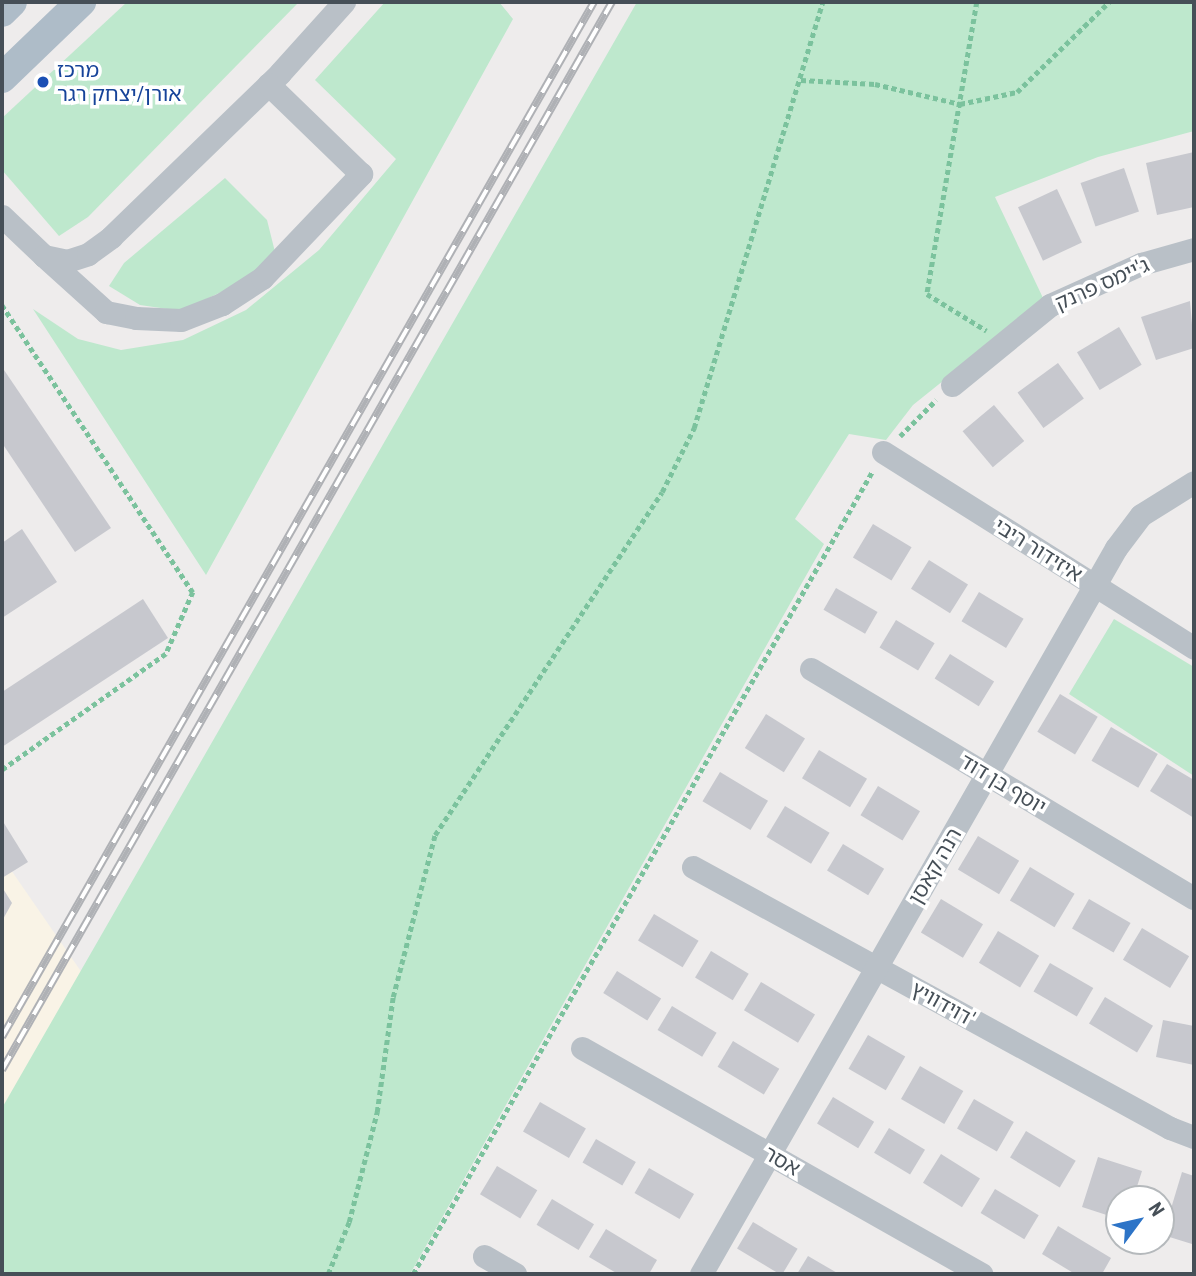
<!DOCTYPE html>
<meta charset="utf-8">
<style>
body{margin:0}
#map{position:relative;width:1196px;height:1276px;overflow:hidden;background:#eeecec;font-family:"Roboto Condensed","Noto Sans Hebrew",sans-serif}
div>[style]{position:absolute}
.commercial>*{inset:0;background:#f9f3e6}
.green>*{inset:0;background:#bee8cd}
.building>*{inset:0;background:#c7c8ce;transform-origin:0 0}
.path>*{height:4.5px;margin-top:-2.25px;transform-origin:0;background:repeating-linear-gradient(90deg,#7bc29d 0 5px,transparent 0 8.5px)}
.minor>*{height:23px;margin:-11.5px;padding:0 11.5px;transform-origin:11.5px;border-radius:11.5px;background:#b9c0c7}
.major>*{height:30px;margin:-15px;padding:0 15px;transform-origin:15px;border-radius:15px;background:#aebcc8}
.rail>*{height:8px;margin-top:-4px;transform-origin:0;background:repeating-linear-gradient(90deg,#fff 0 16px,#afb1b5 0 32px);box-sizing:border-box;border-block:2px solid #afb1b5}
.dots>*{width:19px;height:19px;translate:-50% -50%;box-sizing:border-box;border:4px solid #fff;border-radius:50%}
span{translate:-50% -50%;white-space:nowrap;text-align:center;line-height:1.15;-webkit-text-stroke:7px #fff;paint-order:stroke}
.transit-label{font-size:21px;color:#164399}
.left{translate:0 -50%;text-align:left}
.street-label{font-size:21px;color:#464f57}
.frame{position:absolute;inset:0;border:4px solid #464f57;pointer-events:none}
.north{position:absolute;left:1105px;top:1185px;width:70px;height:70px;box-sizing:border-box;background:#fff;border:2px solid #b5b9bc;border-radius:50%;rotate:57deg;font-size:19px;font-weight:700;line-height:28px;text-align:center;color:#464f57}
.north::after{content:'';display:block;margin:auto;width:24px;height:32px;background:#2d74c7;clip-path:polygon(50% 0,100% 100%,50% 72%,0 100%)}
</style>
<div id="map">
<div class="commercial">
<i style="clip-path:polygon(2px 857px,265px 1238px,2px 1274px)"></i>
</div>
<div class="green">
<i style="clip-path:polygon(127px 2px,299px 2px,88px 217px,59px 236px,2px 170px,2px 118px)"></i>
<i style="clip-path:polygon(385px 2px,499px 2px,513px 19px,206px 575px,33px 309px,78px 339px,121px 350px,183px 340px,246px 310px,319px 250px,396px 159px,315px 80px)"></i>
<i style="clip-path:polygon(637px 2px,1194px 2px,1194px 131px,1098px 157px,995px 197px,1044px 300px,913px 405px,886px 440px,849px 434px,795px 519px,824px 544px,410px 1274px,2px 1274px,2px 1108px)"></i>
<i style="clip-path:polygon(225px 178px,267px 220px,275px 252px,251px 278px,181px 311px,140px 305px,109px 286px,124px 263px)"></i>
<i style="clip-path:polygon(1114px 619px,1194px 667px,1194px 776px,1069px 694px)"></i>
</div>
<div class="building">
<i style="clip-path:polygon(1194px 152px,1194px 207px,1157px 215px,1146px 163px)"></i>
<i style="left:1124px;top:168px;width:46px;height:46px;rotate:71deg"></i>
<i style="left:1057px;top:189px;width:59px;height:43px;rotate:65deg"></i>
<i style="clip-path:polygon(1190px 301px,1194px 348px,1156px 360px,1141px 317px)"></i>
<i style="left:1119px;top:327px;width:44px;height:49px;rotate:59deg"></i>
<i style="left:1058px;top:363px;width:44px;height:50px;rotate:54deg"></i>
<i style="clip-path:polygon(2px 367px,111px 528px,75px 552px,2px 443px)"></i>
<i style="left:994px;top:405px;width:47px;height:41px;rotate:50deg"></i>
<i style="left:873px;top:524px;width:45px;height:39px;rotate:31deg"></i>
<i style="clip-path:polygon(22px 529px,57px 582px,2px 618px,2px 543px)"></i>
<i style="left:929px;top:560px;width:46px;height:34px;rotate:32deg"></i>
<i style="left:836px;top:588px;width:48px;height:25px;rotate:30deg"></i>
<i style="left:979px;top:592px;width:52px;height:34px;rotate:31deg"></i>
<i style="clip-path:polygon(143px 599px,168px 638px,2px 747px,2px 692px)"></i>
<i style="left:896px;top:620px;width:45px;height:32px;rotate:31deg"></i>
<i style="left:950px;top:654px;width:52px;height:29px;rotate:32deg"></i>
<i style="left:1060px;top:694px;width:44px;height:44px;rotate:31deg"></i>
<i style="left:766px;top:714px;width:46px;height:40px;rotate:32deg"></i>
<i style="left:1111px;top:727px;width:54px;height:39px;rotate:30deg"></i>
<i style="left:819px;top:750px;width:56px;height:33px;rotate:31deg"></i>
<i style="clip-path:polygon(1167px 764px,1194px 780px,1194px 818px,1150px 791px)"></i>
<i style="left:720px;top:772px;width:56px;height:34px;rotate:31deg"></i>
<i style="left:878px;top:786px;width:49px;height:34px;rotate:31deg"></i>
<i style="left:785px;top:806px;width:52px;height:36px;rotate:31deg"></i>
<i style="clip-path:polygon(2px 820px,28px 862px,2px 878px)"></i>
<i style="left:978px;top:836px;width:48px;height:39px;rotate:31deg"></i>
<i style="left:843px;top:844px;width:48px;height:31px;rotate:31deg"></i>
<i style="left:1030px;top:867px;width:52px;height:39px;rotate:31deg"></i>
<i style="clip-path:polygon(2px 887px,12px 903px,2px 921px)"></i>
<i style="left:941px;top:899px;width:49px;height:39px;rotate:31deg"></i>
<i style="left:1089px;top:899px;width:48px;height:34px;rotate:30deg"></i>
<i style="left:654px;top:914px;width:52px;height:31px;rotate:31deg"></i>
<i style="left:1142px;top:928px;width:55px;height:37px;rotate:31deg"></i>
<i style="left:998px;top:931px;width:48px;height:37px;rotate:31deg"></i>
<i style="left:711px;top:951px;width:44px;height:31px;rotate:31deg"></i>
<i style="left:1050px;top:963px;width:50px;height:33px;rotate:30deg"></i>
<i style="left:617px;top:971px;width:52px;height:26px;rotate:32deg"></i>
<i style="left:761px;top:982px;width:63px;height:33px;rotate:31deg"></i>
<i style="left:1105px;top:997px;width:56px;height:31px;rotate:31deg"></i>
<i style="left:672px;top:1006px;width:52px;height:28px;rotate:31deg"></i>
<i style="clip-path:polygon(1163px 1020px,1194px 1026px,1194px 1065px,1156px 1057px)"></i>
<i style="left:868px;top:1035px;width:43px;height:39px;rotate:30deg"></i>
<i style="left:733px;top:1041px;width:54px;height:30px;rotate:31deg"></i>
<i style="left:920px;top:1066px;width:50px;height:38px;rotate:30deg"></i>
<i style="left:833px;top:1097px;width:48px;height:31px;rotate:31deg"></i>
<i style="left:974px;top:1099px;width:46px;height:34px;rotate:30deg"></i>
<i style="left:540px;top:1102px;width:53px;height:34px;rotate:30deg"></i>
<i style="left:889px;top:1128px;width:42px;height:29px;rotate:31deg"></i>
<i style="left:1026px;top:1131px;width:58px;height:31px;rotate:31deg"></i>
<i style="left:596px;top:1139px;width:46px;height:27px;rotate:30deg"></i>
<i style="left:941px;top:1154px;width:46px;height:34px;rotate:32deg"></i>
<i style="clip-path:polygon(1098px 1157px,1142px 1171px,1133px 1199px,1119px 1199px,1119px 1219px,1082px 1207px)"></i>
<i style="left:497px;top:1166px;width:47px;height:33px;rotate:31deg"></i>
<i style="left:649px;top:1168px;width:52px;height:29px;rotate:30deg"></i>
<i style="clip-path:polygon(1182px 1172px,1194px 1176px,1192px 1244px,1163px 1235px)"></i>
<i style="left:995px;top:1189px;width:51px;height:28px;rotate:31deg"></i>
<i style="left:552px;top:1199px;width:49px;height:30px;rotate:31deg"></i>
<i style="left:753px;top:1222px;width:52px;height:31px;rotate:31deg"></i>
<i style="clip-path:polygon(1058px 1226px,1111px 1258px,1102px 1274px,1075px 1274px,1042px 1254px)"></i>
<i style="clip-path:polygon(606px 1229px,657px 1260px,649px 1274px,618px 1274px,589px 1257px)"></i>
<i style="clip-path:polygon(808px 1256px,839px 1274px,797px 1274px)"></i>
</div>
<div class="path">
<i style="left:977px;top:2px;width:296px;rotate:99.7deg"></i>
<i style="left:927px;top:294px;width:70px;rotate:31.7deg"></i>
<i style="left:801px;top:80px;width:74px;rotate:3.1deg"></i>
<i style="left:875px;top:84px;width:87px;rotate:13.2deg"></i>
<i style="left:960px;top:104px;width:58px;rotate:-11.9deg"></i>
<i style="left:1017px;top:92px;width:129px;rotate:-44.4deg"></i>
<i style="left:2px;top:305px;width:345px;rotate:56.4deg"></i>
<i style="left:193px;top:592px;width:68px;rotate:113.5deg"></i>
<i style="left:166px;top:654px;width:201px;rotate:144.7deg"></i>
<i style="left:900px;top:436px;width:51px;rotate:-45deg"></i>
<i style="left:328px;top:1274px;width:56px;rotate:-68deg"></i>
<i style="left:349px;top:1222px;width:114px;rotate:-75.7deg"></i>
<i style="left:377px;top:1112px;width:116px;rotate:-82.1deg"></i>
<i style="left:393px;top:997px;width:167px;rotate:-75.5deg"></i>
<i style="left:435px;top:835px;width:411px;rotate:-56.5deg"></i>
<i style="left:662px;top:492px;width:72px;rotate:-63.4deg"></i>
<i style="left:694px;top:428px;width:445px;rotate:-73.2deg"></i>
<i style="left:413px;top:1274px;width:926px;rotate:-60.22deg"></i>
</div>
<div class="minor">
<i style="left:2px;top:216px;width:58px;rotate:43.6deg"></i>
<i style="left:44px;top:256px;width:24px;rotate:12deg"></i>
<i style="left:67px;top:261px;width:22px;rotate:-18deg"></i>
<i style="left:88px;top:254px;width:29px;rotate:-36deg"></i>
<i style="left:111px;top:237px;width:235px;rotate:-44.1deg"></i>
<i style="left:280px;top:73px;width:96px;rotate:-48deg"></i>
<i style="left:44px;top:256px;width:84px;rotate:42.1deg"></i>
<i style="left:106px;top:312px;width:31px;rotate:11deg"></i>
<i style="left:136px;top:318px;width:45px;rotate:2.5deg"></i>
<i style="left:181px;top:320px;width:44px;rotate:-21.3deg"></i>
<i style="left:222px;top:304px;width:48px;rotate:-33deg"></i>
<i style="left:262px;top:278px;width:144px;rotate:-46.4deg"></i>
<i style="left:361px;top:174px;width:129px;rotate:-135.9deg"></i>
<i style="left:952px;top:385px;width:127px;rotate:-39.2deg"></i>
<i style="left:1050px;top:305px;width:100px;rotate:-24.3deg"></i>
<i style="left:1141px;top:264px;width:55px;rotate:-15.8deg"></i>
<i style="left:883px;top:452px;width:368px;rotate:32.2deg"></i>
<i style="left:811px;top:669px;width:446px;rotate:30.9deg"></i>
<i style="left:693px;top:867px;width:544px;rotate:28.69deg"></i>
<i style="left:1170px;top:1128px;width:26px;rotate:21deg"></i>
<i style="left:582px;top:1048px;width:459px;rotate:29.5deg"></i>
<i style="left:484px;top:1256px;width:36px;rotate:30deg"></i>
<i style="left:701px;top:1274px;width:836px;rotate:-60.25deg"></i>
<i style="left:1116px;top:548px;width:41px;rotate:-52.9deg"></i>
<i style="left:1141px;top:515px;width:62px;rotate:-31.9deg"></i>
</div>
<div class="major">
<i style="left:2px;top:12px;width:14px;rotate:-45deg"></i>
<i style="left:2px;top:78px;width:110px;rotate:-43.9deg"></i>
</div>
<div class="rail">
<i style="left:2px;top:1037px;width:1192px;rotate:-60.23deg"></i>
<i style="left:2px;top:1070px;width:1230px;rotate:-60.27deg"></i>
</div>
<div class="dots">
<i style="left:43px;top:82px;background:#1a4fb4"></i>
</div>
<div class="transit-label">
<span class="left" style="left:57px;top:82px">מרכז<br>אורן/יצחק רגר</span>
</div>
<div class="street-label">
<span style="left:1102px;top:284px;rotate:-24deg">ג'יימס פרנק</span>
<span style="left:1038px;top:550px;rotate:32deg">איזידור ריבי</span>
<span style="left:1003px;top:784px;rotate:31deg">יוסף בן דוד</span>
<span style="left:935px;top:866px;rotate:-60deg">רנה קאסן</span>
<span style="left:943px;top:1004px;rotate:29deg">דוידוויץ'</span>
<span style="left:782px;top:1161px;rotate:30deg">אסר</span>
</div>
<div class="frame"></div>
<div class="north">N</div>
</div>
